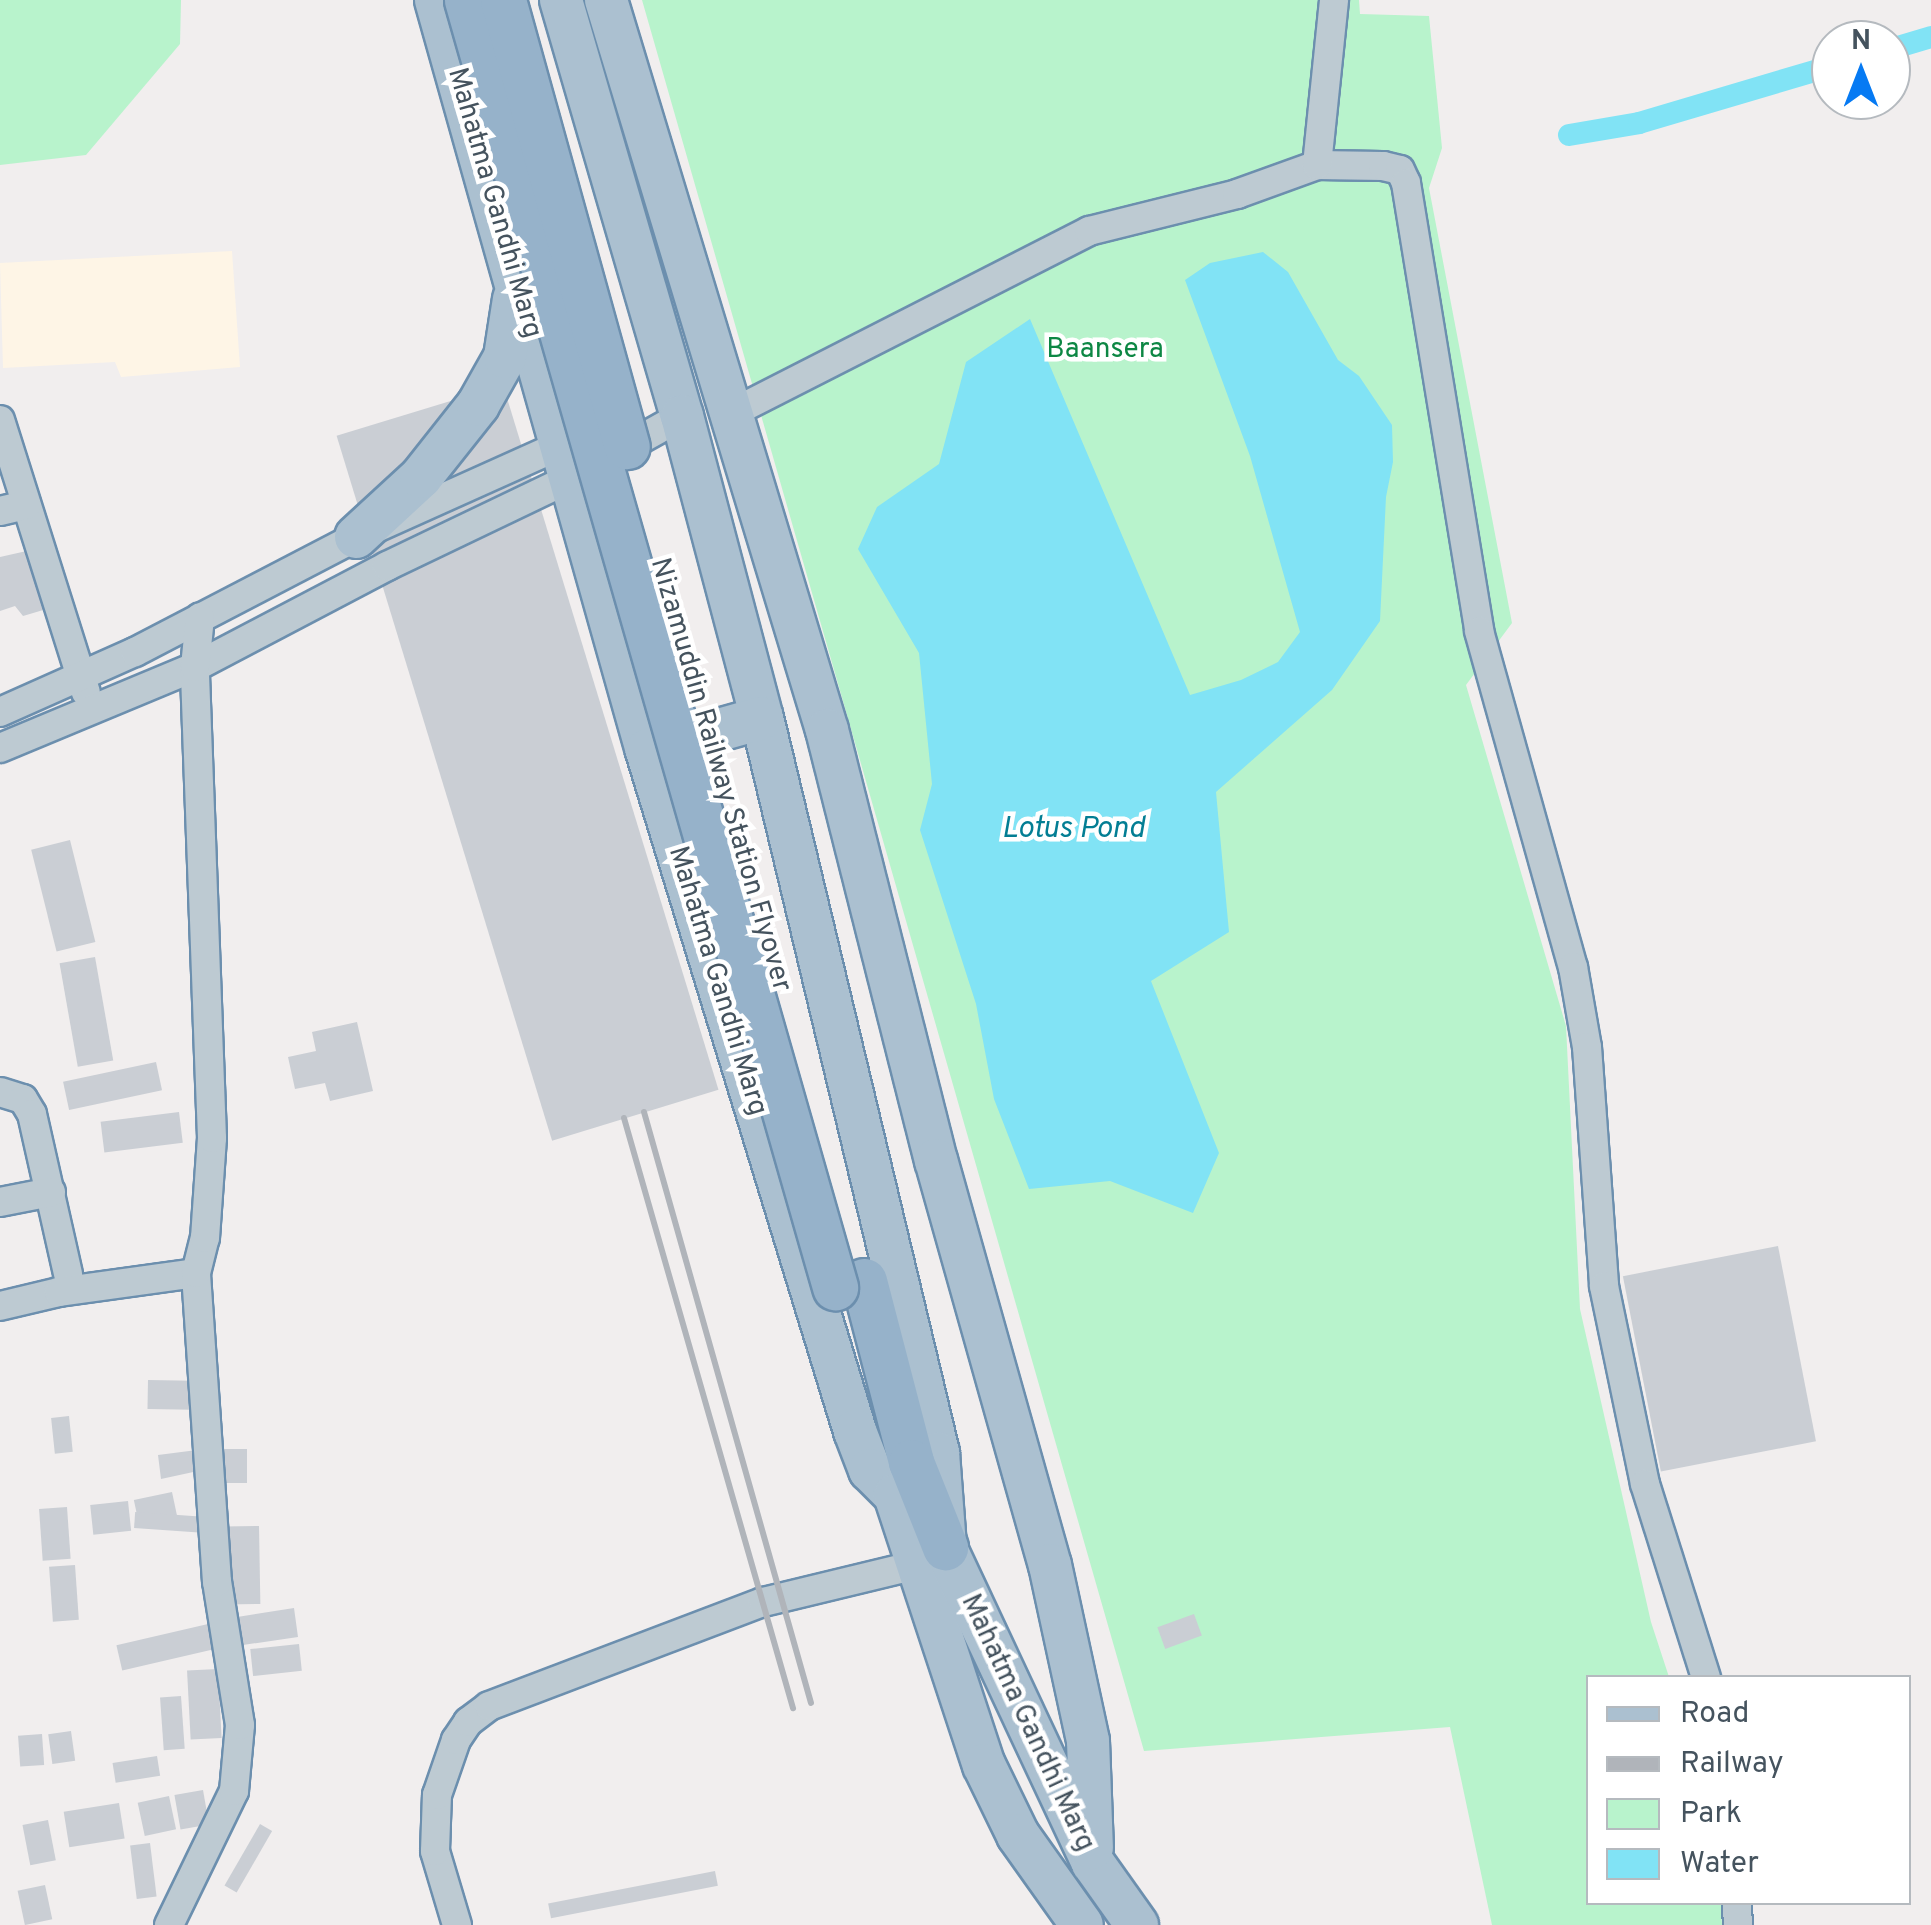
<!DOCTYPE html>
<style>
body{margin:0}
#map{position:relative;width:1931px;height:1925px;overflow:hidden;background:#f1eeee;font-family:Overpass,sans-serif}
div>[style]{position:absolute}
.commercial>*{inset:0;background:#fef5e6}
.green>*{inset:0;background:#b8f3cc}
.water>*{inset:0;background:#81e3f5}
.canal>*{height:22px;margin:-11px;padding:0 11px;transform-origin:11px;border-radius:11px;background:#81e3f5}
.building>*{inset:0;background:#caced4;transform-origin:0 0}
.roads{filter:drop-shadow(2px 0 #6c8fae) drop-shadow(-2px 0 #6c8fae) drop-shadow(0 2px #6c8fae) drop-shadow(0 -2px #6c8fae)}
.minor>*{height:28px;margin:-14px;padding:0 14px;transform-origin:14px;border-radius:14px;background:#bdcad2}
.primary>*{height:42px;margin:-21px;padding:0 21px;transform-origin:21px;border-radius:21px;background:#abc0d0}
.trunk>*{height:45px;margin:-22.5px;padding:0 22.5px;transform-origin:22.5px;border-radius:22.5px;background:#96b2ca}
.rail>*{height:6px;margin:-3px;padding:0 3px;transform-origin:3px;border-radius:3px;background:#b0b4ba}
.bridges{filter:drop-shadow(2px 0 #6c8fae) drop-shadow(-2px 0 #6c8fae) drop-shadow(0 2px #6c8fae) drop-shadow(0 -2px #6c8fae)}
.trunk-bridge>*{height:45px;margin:-22.5px;padding:0 22.5px;transform-origin:22.5px;border-radius:22.5px;background:#96b2ca}
span{translate:-50% -50%;white-space:nowrap;text-align:center;line-height:1.15;-webkit-text-stroke:9px #fff;paint-order:stroke}
.street-label{font-size:28px;color:#45535e}
.park-label{font-size:28px;color:#0d8744}
.water-label{font-size:30px;color:#037e94;font-style:italic}
.legend{position:absolute;left:1586px;top:1675px;width:325px;height:230px;box-sizing:border-box;background:#fff;border:2px solid #b5babf;margin:0;padding:12px 18px;list-style:none;font-size:30px;color:#45535e}
.legend li{display:flex;align-items:center;gap:20px;height:50px}
.legend b{width:50px;border:2px solid #b5babf}
.north{position:absolute;left:1811px;top:20px;width:100px;height:100px;box-sizing:border-box;background:#fff;border:2px solid #b5babf;border-radius:50%;rotate:0deg;font-size:28px;font-weight:700;line-height:40px;text-align:center;color:#45535e}
.north::after{content:'';display:block;margin:auto;width:35px;height:45px;background:#067af3;clip-path:polygon(50% 0,100% 100%,50% 72%,0 100%)}
</style>
<div id="map">
<div class="commercial">
<i style="clip-path:polygon(232px 251px,240px 367px,121px 377px,115px 362px,3px 368px,0 263px)"></i>
</div>
<div class="green">
<i style="clip-path:polygon(0 0,181px 0,180px 44px,86px 155px,0 165px)"></i>
<i style="clip-path:polygon(642px 0,1359px 0,1360px 14px,1429px 16px,1442px 148px,1429px 188px,1512px 623px,1466px 685px,1566px 1026px,1580px 1309px,1651px 1622px,1669px 1677px,1588px 1678px,1588px 1902px,1721px 1903px,1722px 1925px,1492px 1925px,1450px 1727px,1144px 1751px)"></i>
</div>
<div class="water">
<i style="clip-path:polygon(1263px 252px,1288px 272px,1338px 360px,1359px 376px,1392px 425px,1393px 462px,1386px 497px,1380px 621px,1332px 690px,1216px 792px,1229px 932px,1151px 981px,1219px 1153px,1193px 1213px,1110px 1181px,1029px 1189px,994px 1099px,976px 1004px,920px 830px,932px 784px,919px 653px,858px 549px,877px 507px,939px 464px,966px 362px,1030px 319px,1190px 695px,1241px 680px,1278px 662px,1300px 632px,1250px 456px,1185px 280px,1210px 263px)"></i>
</div>
<div class="canal">
<i style="left:1891px;top:49px;width:42px;rotate:-16.7deg"></i>
<i style="left:1569px;top:135px;width:71px;rotate:-9.7deg"></i>
<i style="left:1639px;top:123px;width:200px;rotate:-16.5deg"></i>
</div>
<div class="building">
<i style="left:503px;top:385px;width:737px;height:174px;rotate:73deg"></i>
<i style="clip-path:polygon(31px 550px,50px 608px,23px 616px,15px 606px,0 611px,0 557px)"></i>
<i style="left:70px;top:840px;width:105px;height:40px;rotate:76deg"></i>
<i style="left:95px;top:957px;width:105px;height:36px;rotate:80deg"></i>
<i style="clip-path:polygon(357px 1022px,373px 1091px,330px 1101px,325px 1083px,295px 1089px,288px 1057px,316px 1051px,312px 1032px)"></i>
<i style="left:156px;top:1062px;width:29px;height:95px;rotate:78deg"></i>
<i style="left:179px;top:1112px;width:31px;height:79px;rotate:83deg"></i>
<i style="left:1778px;top:1246px;width:199px;height:158px;rotate:79deg"></i>
<i style="left:148px;top:1380px;width:45px;height:29px;rotate:1deg"></i>
<i style="left:69px;top:1416px;width:36px;height:18px;rotate:84deg"></i>
<i style="left:224px;top:1449px;width:23px;height:34px"></i>
<i style="clip-path:polygon(197px 1450px,198px 1471px,161px 1479px,158px 1455px)"></i>
<i style="left:172px;top:1492px;width:25px;height:39px;rotate:78deg"></i>
<i style="left:128px;top:1501px;width:30px;height:38px;rotate:84deg"></i>
<i style="left:67px;top:1507px;width:52px;height:28px;rotate:86deg"></i>
<i style="left:207px;top:1517px;width:16px;height:72px;rotate:94deg"></i>
<i style="left:259px;top:1526px;width:78px;height:35px;rotate:89deg"></i>
<i style="left:75px;top:1565px;width:55px;height:26px;rotate:86deg"></i>
<i style="clip-path:polygon(294px 1608px,298px 1637px,243px 1645px,241px 1633px,234px 1634px,231px 1618px)"></i>
<i style="left:1194px;top:1614px;width:23px;height:39px;rotate:70deg"></i>
<i style="left:208px;top:1624px;width:26px;height:94px;rotate:77deg"></i>
<i style="left:299px;top:1644px;width:27px;height:49px;rotate:84deg"></i>
<i style="left:218px;top:1669px;width:69px;height:31px;rotate:87deg"></i>
<i style="left:181px;top:1696px;width:53px;height:21px;rotate:86deg"></i>
<i style="left:71px;top:1731px;width:30px;height:23px;rotate:82deg"></i>
<i style="left:42px;top:1734px;width:31px;height:24px;rotate:86deg"></i>
<i style="left:157px;top:1756px;width:20px;height:45px;rotate:81deg"></i>
<i style="left:203px;top:1790px;width:35px;height:29px;rotate:80deg"></i>
<i style="left:169px;top:1796px;width:34px;height:32px;rotate:78deg"></i>
<i style="left:119px;top:1803px;width:36px;height:56px;rotate:81deg"></i>
<i style="left:48px;top:1820px;width:41px;height:26px;rotate:79deg"></i>
<i style="left:260px;top:1824px;width:14px;height:71px;rotate:30deg"></i>
<i style="left:150px;top:1843px;width:54px;height:20px;rotate:83deg"></i>
<i style="left:715px;top:1871px;width:15px;height:170px;rotate:79deg"></i>
<i style="left:45px;top:1885px;width:35px;height:28px;rotate:78deg"></i>
</div>
<div class="roads">
<div class="minor">
<i style="left:1317px;top:165px;width:66px;rotate:0.9deg"></i>
<i style="left:1383px;top:166px;width:17px;rotate:13deg"></i>
<i style="left:1400px;top:170px;width:14px;rotate:65deg"></i>
<i style="left:1406px;top:183px;width:454px;rotate:80.7deg"></i>
<i style="left:1479px;top:631px;width:349px;rotate:74.4deg"></i>
<i style="left:1573px;top:967px;width:81px;rotate:80.1deg"></i>
<i style="left:1587px;top:1047px;width:240px;rotate:85.9deg"></i>
<i style="left:1604px;top:1286px;width:202px;rotate:78.3deg"></i>
<i style="left:1645px;top:1484px;width:203px;rotate:72.5deg"></i>
<i style="left:730px;top:414px;width:403px;rotate:-27deg"></i>
<i style="left:1089px;top:231px;width:153px;rotate:-14deg"></i>
<i style="left:1237px;top:194px;width:85px;rotate:-19.9deg"></i>
<i style="left:1317px;top:165px;width:166px;rotate:-84.1deg"></i>
<i style="left:0;top:420px;width:285px;rotate:72.5deg"></i>
<i style="left:0;top:511px;width:27px;rotate:-13deg"></i>
<i style="left:0;top:712px;width:148px;rotate:-24deg"></i>
<i style="left:135px;top:652px;width:249px;rotate:-27.5deg"></i>
<i style="left:356px;top:537px;width:241px;rotate:-24.2deg"></i>
<i style="left:0;top:748px;width:211px;rotate:-22.6deg"></i>
<i style="left:195px;top:667px;width:217px;rotate:-27.7deg"></i>
<i style="left:387px;top:566px;width:204px;rotate:-25.6deg"></i>
<i style="left:571px;top:478px;width:127px;rotate:-29.2deg"></i>
<i style="left:0;top:1092px;width:24px;rotate:17deg"></i>
<i style="left:23px;top:1099px;width:17px;rotate:59deg"></i>
<i style="left:32px;top:1114px;width:164px;rotate:77.3deg"></i>
<i style="left:0;top:1202px;width:52px;rotate:-11.1deg"></i>
<i style="left:0;top:1306px;width:61px;rotate:-13.3deg"></i>
<i style="left:59px;top:1292px;width:138px;rotate:-7.9deg"></i>
<i style="left:1737px;top:1902px;width:23px;rotate:88deg"></i>
<i style="left:169px;top:1925px;width:149px;rotate:-64.1deg"></i>
<i style="left:234px;top:1791px;width:66px;rotate:-84.8deg"></i>
<i style="left:240px;top:1725px;width:145px;rotate:-99.1deg"></i>
<i style="left:217px;top:1582px;width:310px;rotate:-93.9deg"></i>
<i style="left:196px;top:1273px;width:36px;rotate:-76deg"></i>
<i style="left:205px;top:1238px;width:100px;rotate:-86deg"></i>
<i style="left:212px;top:1138px;width:471px;rotate:-92.1deg"></i>
<i style="left:195px;top:667px;width:50px;rotate:-84.3deg"></i>
<i style="left:457px;top:1925px;width:77px;rotate:-106.6deg"></i>
<i style="left:435px;top:1851px;width:56px;rotate:-88deg"></i>
<i style="left:437px;top:1795px;width:58px;rotate:-70.9deg"></i>
<i style="left:456px;top:1740px;width:22px;rotate:-56deg"></i>
<i style="left:468px;top:1722px;width:26px;rotate:-37deg"></i>
<i style="left:489px;top:1706px;width:293px;rotate:-20.8deg"></i>
<i style="left:763px;top:1602px;width:157px;rotate:-13.6deg"></i>
</div>
<div class="primary">
<i style="left:436px;top:0;width:780px;rotate:74.31deg"></i>
<i style="left:647px;top:751px;width:711px;rotate:72.99deg"></i>
<i style="left:855px;top:1431px;width:42px;rotate:69deg"></i>
<i style="left:870px;top:1470px;width:35px;rotate:45deg"></i>
<i style="left:895px;top:1495px;width:284px;rotate:71.8deg"></i>
<i style="left:984px;top:1765px;width:78px;rotate:64.1deg"></i>
<i style="left:1018px;top:1835px;width:110px;rotate:54.6deg"></i>
<i style="left:561px;top:0;width:433px;rotate:73.8deg"></i>
<i style="left:682px;top:416px;width:312px;rotate:75.2deg"></i>
<i style="left:762px;top:718px;width:756px;rotate:76.53deg"></i>
<i style="left:938px;top:1453px;width:94px;rotate:85.7deg"></i>
<i style="left:945px;top:1547px;width:349px;rotate:64.9deg"></i>
<i style="left:1093px;top:1863px;width:76px;rotate:54.6deg"></i>
<i style="left:606px;top:0;width:763px;rotate:73.16deg"></i>
<i style="left:827px;top:730px;width:444px;rotate:75.8deg"></i>
<i style="left:936px;top:1160px;width:421px;rotate:74.3deg"></i>
<i style="left:1050px;top:1565px;width:180px;rotate:77.8deg"></i>
<i style="left:1088px;top:1741px;width:107px;rotate:87.9deg"></i>
<i style="left:356px;top:537px;width:88px;rotate:-42.7deg"></i>
<i style="left:421px;top:477px;width:92px;rotate:-51.6deg"></i>
<i style="left:478px;top:405px;width:55px;rotate:-60.6deg"></i>
<i style="left:505px;top:357px;width:59px;rotate:-81.2deg"></i>
<i style="left:648px;top:750px;width:118px;rotate:-15.7deg"></i>
</div>
<div class="trunk">
<i style="left:864px;top:1281px;width:187px;rotate:75.4deg"></i>
<i style="left:911px;top:1462px;width:92px;rotate:68.2deg"></i>
</div>
</div>
<div class="rail">
<i style="left:644px;top:1112px;width:614px;rotate:74.22deg"></i>
<i style="left:624px;top:1118px;width:614px;rotate:74.02deg"></i>
</div>
<div class="bridges">
<div class="trunk-bridge">
<i style="left:467px;top:0;width:1339px;rotate:74.04deg"></i>
<i style="left:503px;top:0;width:463px;rotate:74.5deg"></i>
</div>
</div>
<div class="street-label">
<span style="left:494px;top:203px;rotate:74deg">Mahatma Gandhi Marg</span>
<span style="left:720px;top:775px;rotate:74deg">Nizamuddin Railway Station Flyover</span>
<span style="left:717px;top:981px;rotate:73deg">Mahatma Gandhi Marg</span>
<span style="left:1027px;top:1723px;rotate:65deg">Mahatma Gandhi Marg</span>
</div>
<div class="park-label">
<span style="left:1105px;top:350px">Baansera</span>
</div>
<div class="water-label">
<span style="left:1073px;top:830px">Lotus Pond</span>
</div>
<ul class="legend">
<li><b style="height:12px;background:#abc0d0"></b>Road</li>
<li><b style="height:12px;background:#b0b4ba"></b>Railway</li>
<li><b style="height:28px;background:#b8f3cc"></b>Park</li>
<li><b style="height:28px;background:#81e3f5"></b>Water</li>
</ul>
<div class="north">N</div>
</div>
